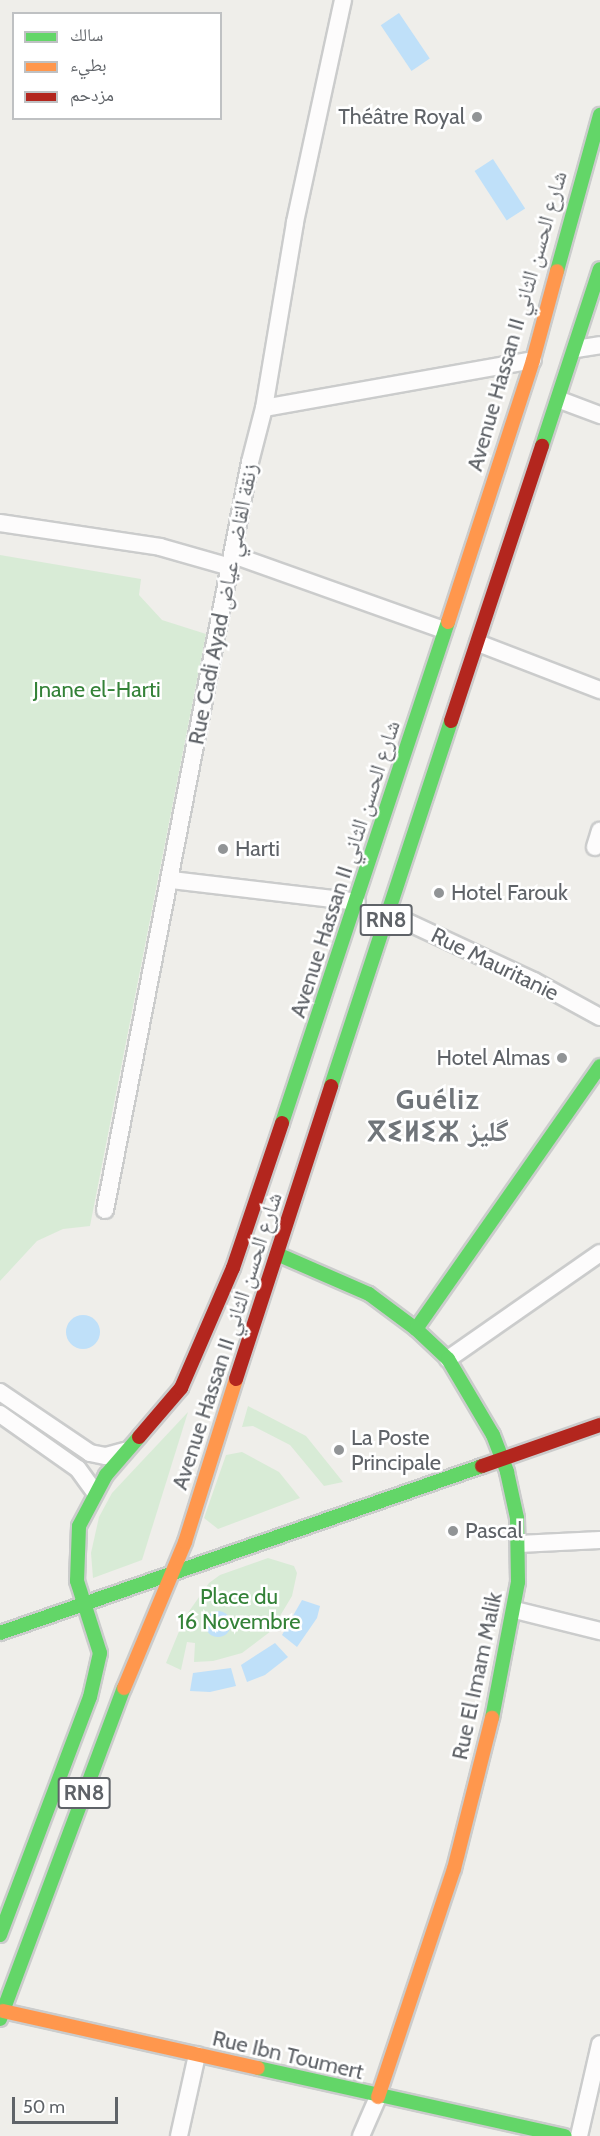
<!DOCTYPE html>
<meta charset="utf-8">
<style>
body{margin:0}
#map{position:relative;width:600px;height:2136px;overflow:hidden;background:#efeeea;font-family:Cabin,"Noto Naskh Arabic","Noto Sans Tifinagh",sans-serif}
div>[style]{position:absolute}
.green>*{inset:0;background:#d8ebd6}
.water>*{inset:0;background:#bfe0f9;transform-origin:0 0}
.round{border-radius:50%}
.roads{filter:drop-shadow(2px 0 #cbcccc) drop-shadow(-2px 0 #cbcccc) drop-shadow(0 2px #cbcccc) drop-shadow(0 -2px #cbcccc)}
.street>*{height:16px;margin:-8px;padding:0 8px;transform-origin:8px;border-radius:8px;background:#fdfcfc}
.fast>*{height:14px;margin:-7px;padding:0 7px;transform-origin:7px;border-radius:7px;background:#63d668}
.slow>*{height:14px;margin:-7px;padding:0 7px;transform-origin:7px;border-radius:7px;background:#ff974d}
.jam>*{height:14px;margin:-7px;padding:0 7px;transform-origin:7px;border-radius:7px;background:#b3261e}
.dots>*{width:16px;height:16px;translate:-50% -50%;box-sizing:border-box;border:3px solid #fff;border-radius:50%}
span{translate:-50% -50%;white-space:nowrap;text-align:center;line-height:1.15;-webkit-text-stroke:5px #fff;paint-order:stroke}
.shield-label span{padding:2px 4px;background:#fff;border:2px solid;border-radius:4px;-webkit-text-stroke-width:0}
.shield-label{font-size:21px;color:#5f6368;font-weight:700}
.poi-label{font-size:22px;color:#5f6368}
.right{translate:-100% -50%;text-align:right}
.left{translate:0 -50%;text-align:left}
.street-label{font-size:22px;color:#5f6368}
.park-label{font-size:22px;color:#348238}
.district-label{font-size:28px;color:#70757a;font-weight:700;letter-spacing:1.5px}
.legend{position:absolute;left:12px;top:12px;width:210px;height:108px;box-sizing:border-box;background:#fff;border:2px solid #bfc1c3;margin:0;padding:8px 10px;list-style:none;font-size:18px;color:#5f6368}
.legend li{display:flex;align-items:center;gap:12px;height:30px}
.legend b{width:30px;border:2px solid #bfc1c3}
.scale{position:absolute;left:12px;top:2097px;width:106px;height:27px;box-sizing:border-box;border:3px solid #5f6368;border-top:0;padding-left:8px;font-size:18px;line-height:21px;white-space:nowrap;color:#5f6368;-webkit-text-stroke:4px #fff;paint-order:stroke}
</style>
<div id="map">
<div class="green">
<i style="clip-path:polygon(0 555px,141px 579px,139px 595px,162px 620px,206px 634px,90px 1226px,63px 1229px,37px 1241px,0 1281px)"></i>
<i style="clip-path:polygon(248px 1406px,306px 1436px,343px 1482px,324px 1486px,290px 1445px,253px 1426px,242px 1427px)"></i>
<i style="clip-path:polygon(188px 1412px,142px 1560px,93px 1578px,91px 1553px,99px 1517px,112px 1493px)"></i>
<i style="clip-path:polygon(242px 1452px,279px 1472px,300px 1498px,218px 1529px,204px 1518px,226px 1455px)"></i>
<i style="clip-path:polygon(268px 1558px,294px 1566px,297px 1573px,292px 1596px,271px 1631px,242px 1653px,213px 1661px,194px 1662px,195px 1643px,187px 1642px,181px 1670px,166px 1663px,185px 1617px,209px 1583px,220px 1575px)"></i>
</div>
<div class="water">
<i style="left:399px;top:13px;width:55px;height:22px;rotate:56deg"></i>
<i style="left:493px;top:159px;width:59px;height:22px;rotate:57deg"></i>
<i class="round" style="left:66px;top:1315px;width:34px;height:34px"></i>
<i style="clip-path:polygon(302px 1600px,320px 1606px,317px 1618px,297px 1647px,282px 1635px)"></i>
<i class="round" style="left:205px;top:1611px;width:26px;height:26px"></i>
<i style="clip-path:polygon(275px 1643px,288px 1657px,265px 1675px,247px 1682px,241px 1665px)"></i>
<i style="clip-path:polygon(231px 1668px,236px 1686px,210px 1692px,190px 1691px,193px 1673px)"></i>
</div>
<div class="roads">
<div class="street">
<i style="left:576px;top:349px;width:24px;rotate:-9deg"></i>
<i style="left:560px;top:400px;width:43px;rotate:20.6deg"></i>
<i style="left:264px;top:408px;width:273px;rotate:-10.1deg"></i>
<i style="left:0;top:523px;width:162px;rotate:8.5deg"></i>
<i style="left:160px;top:547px;width:73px;rotate:15.9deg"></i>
<i style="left:233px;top:555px;width:224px;rotate:19.6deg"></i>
<i style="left:478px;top:643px;width:131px;rotate:21.1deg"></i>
<i style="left:595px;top:847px;width:17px;rotate:-73deg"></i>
<i style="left:171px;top:880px;width:187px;rotate:6.7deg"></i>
<i style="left:388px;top:913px;width:161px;rotate:25deg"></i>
<i style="left:534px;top:981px;width:75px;rotate:28.6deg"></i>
<i style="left:105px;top:1210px;width:762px;rotate:-79.03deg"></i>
<i style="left:250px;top:462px;width:56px;rotate:-75.5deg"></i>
<i style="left:264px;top:408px;width:189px;rotate:-80.5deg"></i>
<i style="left:295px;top:222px;width:227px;rotate:-77.8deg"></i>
<i style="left:448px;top:1359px;width:185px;rotate:-34.9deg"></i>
<i style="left:0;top:1392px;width:109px;rotate:34.1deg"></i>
<i style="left:90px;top:1453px;width:16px;rotate:11deg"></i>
<i style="left:106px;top:1456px;width:20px;rotate:-15deg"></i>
<i style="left:0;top:1414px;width:95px;rotate:35.2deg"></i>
<i style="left:78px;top:1469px;width:29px;rotate:54deg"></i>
<i style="left:519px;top:1544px;width:81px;rotate:-2.8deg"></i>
<i style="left:515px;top:1610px;width:88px;rotate:13.9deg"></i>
<i style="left:179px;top:2136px;width:83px;rotate:-77.5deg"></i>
<i style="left:361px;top:2136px;width:43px;rotate:-66.4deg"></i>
<i style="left:579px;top:2136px;width:94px;rotate:-77.1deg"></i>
</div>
<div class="fast">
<i style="left:557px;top:271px;width:162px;rotate:-74.6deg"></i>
<i style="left:542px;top:446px;width:186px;rotate:-71.9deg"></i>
<i style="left:331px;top:1086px;width:384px;rotate:-71.8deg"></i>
<i style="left:282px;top:1123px;width:528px;rotate:-71.67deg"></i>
<i style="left:277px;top:1254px;width:100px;rotate:23.5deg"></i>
<i style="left:369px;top:1294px;width:59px;rotate:36.7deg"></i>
<i style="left:416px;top:1329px;width:44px;rotate:43.2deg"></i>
<i style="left:448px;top:1359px;width:88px;rotate:59.4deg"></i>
<i style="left:493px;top:1435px;width:40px;rotate:69deg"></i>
<i style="left:507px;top:1472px;width:47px;rotate:77.7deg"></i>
<i style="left:517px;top:1518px;width:64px;rotate:89.1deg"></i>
<i style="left:518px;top:1582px;width:138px;rotate:100.8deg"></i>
<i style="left:416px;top:1329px;width:321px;rotate:-55deg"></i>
<i style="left:0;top:1633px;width:510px;rotate:-19.11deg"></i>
<i style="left:0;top:1935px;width:254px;rotate:-69.3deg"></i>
<i style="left:90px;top:1697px;width:45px;rotate:-77.2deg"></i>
<i style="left:100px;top:1653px;width:76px;rotate:-107.7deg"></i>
<i style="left:77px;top:1581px;width:55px;rotate:-87.9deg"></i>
<i style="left:79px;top:1526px;width:58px;rotate:-62.1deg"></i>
<i style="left:106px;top:1475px;width:50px;rotate:-49deg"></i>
<i style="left:0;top:2019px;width:353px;rotate:-69.5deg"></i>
<i style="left:258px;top:2068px;width:314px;rotate:12.5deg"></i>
</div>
<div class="slow">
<i style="left:448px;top:622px;width:275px;rotate:-72deg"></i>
<i style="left:533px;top:360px;width:92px;rotate:-74.9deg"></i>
<i style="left:124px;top:1688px;width:158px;rotate:-67.3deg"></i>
<i style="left:185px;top:1542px;width:171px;rotate:-72.6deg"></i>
<i style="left:3px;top:2011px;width:261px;rotate:12.6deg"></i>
<i style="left:378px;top:2097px;width:240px;rotate:-71.6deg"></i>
<i style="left:454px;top:1869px;width:156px;rotate:-75.9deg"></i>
</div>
<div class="jam">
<i style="left:451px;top:721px;width:290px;rotate:-71.7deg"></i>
<i style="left:236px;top:1379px;width:308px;rotate:-72deg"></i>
<i style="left:139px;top:1437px;width:65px;rotate:-49.4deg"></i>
<i style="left:181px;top:1388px;width:131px;rotate:-66.6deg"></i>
<i style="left:233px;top:1268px;width:153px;rotate:-71.3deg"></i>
<i style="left:482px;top:1466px;width:125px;rotate:-19.2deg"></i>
</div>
</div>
<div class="dots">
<i style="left:477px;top:117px;background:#919496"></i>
<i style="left:223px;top:849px;background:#919496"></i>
<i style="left:439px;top:893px;background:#919496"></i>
<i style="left:562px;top:1058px;background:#919496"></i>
<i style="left:339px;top:1450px;background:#919496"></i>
<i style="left:453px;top:1531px;background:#919496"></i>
</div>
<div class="shield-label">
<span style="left:386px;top:920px">RN8</span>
<span style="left:84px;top:1793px">RN8</span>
</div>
<div class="poi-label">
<span class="right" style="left:465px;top:117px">Théâtre Royal</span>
<span class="left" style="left:235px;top:849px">Harti</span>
<span class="left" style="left:451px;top:893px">Hotel Farouk</span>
<span class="right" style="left:550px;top:1058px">Hotel Almas</span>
<span class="left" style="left:351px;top:1450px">La Poste<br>Principale</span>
<span class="left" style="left:465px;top:1531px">Pascal</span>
</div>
<div class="street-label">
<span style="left:517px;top:321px;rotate:-74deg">Avenue Hassan II شارع الحسن الثاني</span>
<span style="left:223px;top:604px;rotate:-79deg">Rue Cadi Ayad زنقة القاضي عياض</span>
<span style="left:345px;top:869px;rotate:-72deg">Avenue Hassan II شارع الحسن الثاني</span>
<span style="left:495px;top:964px;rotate:26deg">Rue Mauritanie</span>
<span style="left:227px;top:1341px;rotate:-72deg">Avenue Hassan II شارع الحسن الثاني</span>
<span style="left:477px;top:1676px;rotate:-78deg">Rue El Imam Malik</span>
<span style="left:288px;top:2055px;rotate:13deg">Rue Ibn Toumert</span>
</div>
<div class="park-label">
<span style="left:97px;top:690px">Jnane el-Harti</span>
<span style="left:239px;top:1609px">Place du<br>16 Novembre</span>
</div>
<div class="district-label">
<span style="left:438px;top:1115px">Guéliz<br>ⴳⵉⵍⵉⵣ گليز</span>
</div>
<ul class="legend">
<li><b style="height:8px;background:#63d668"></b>سالك</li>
<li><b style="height:8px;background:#ff974d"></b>بطيء</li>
<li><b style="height:8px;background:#b3261e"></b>مزدحم</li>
</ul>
<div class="scale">50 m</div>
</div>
